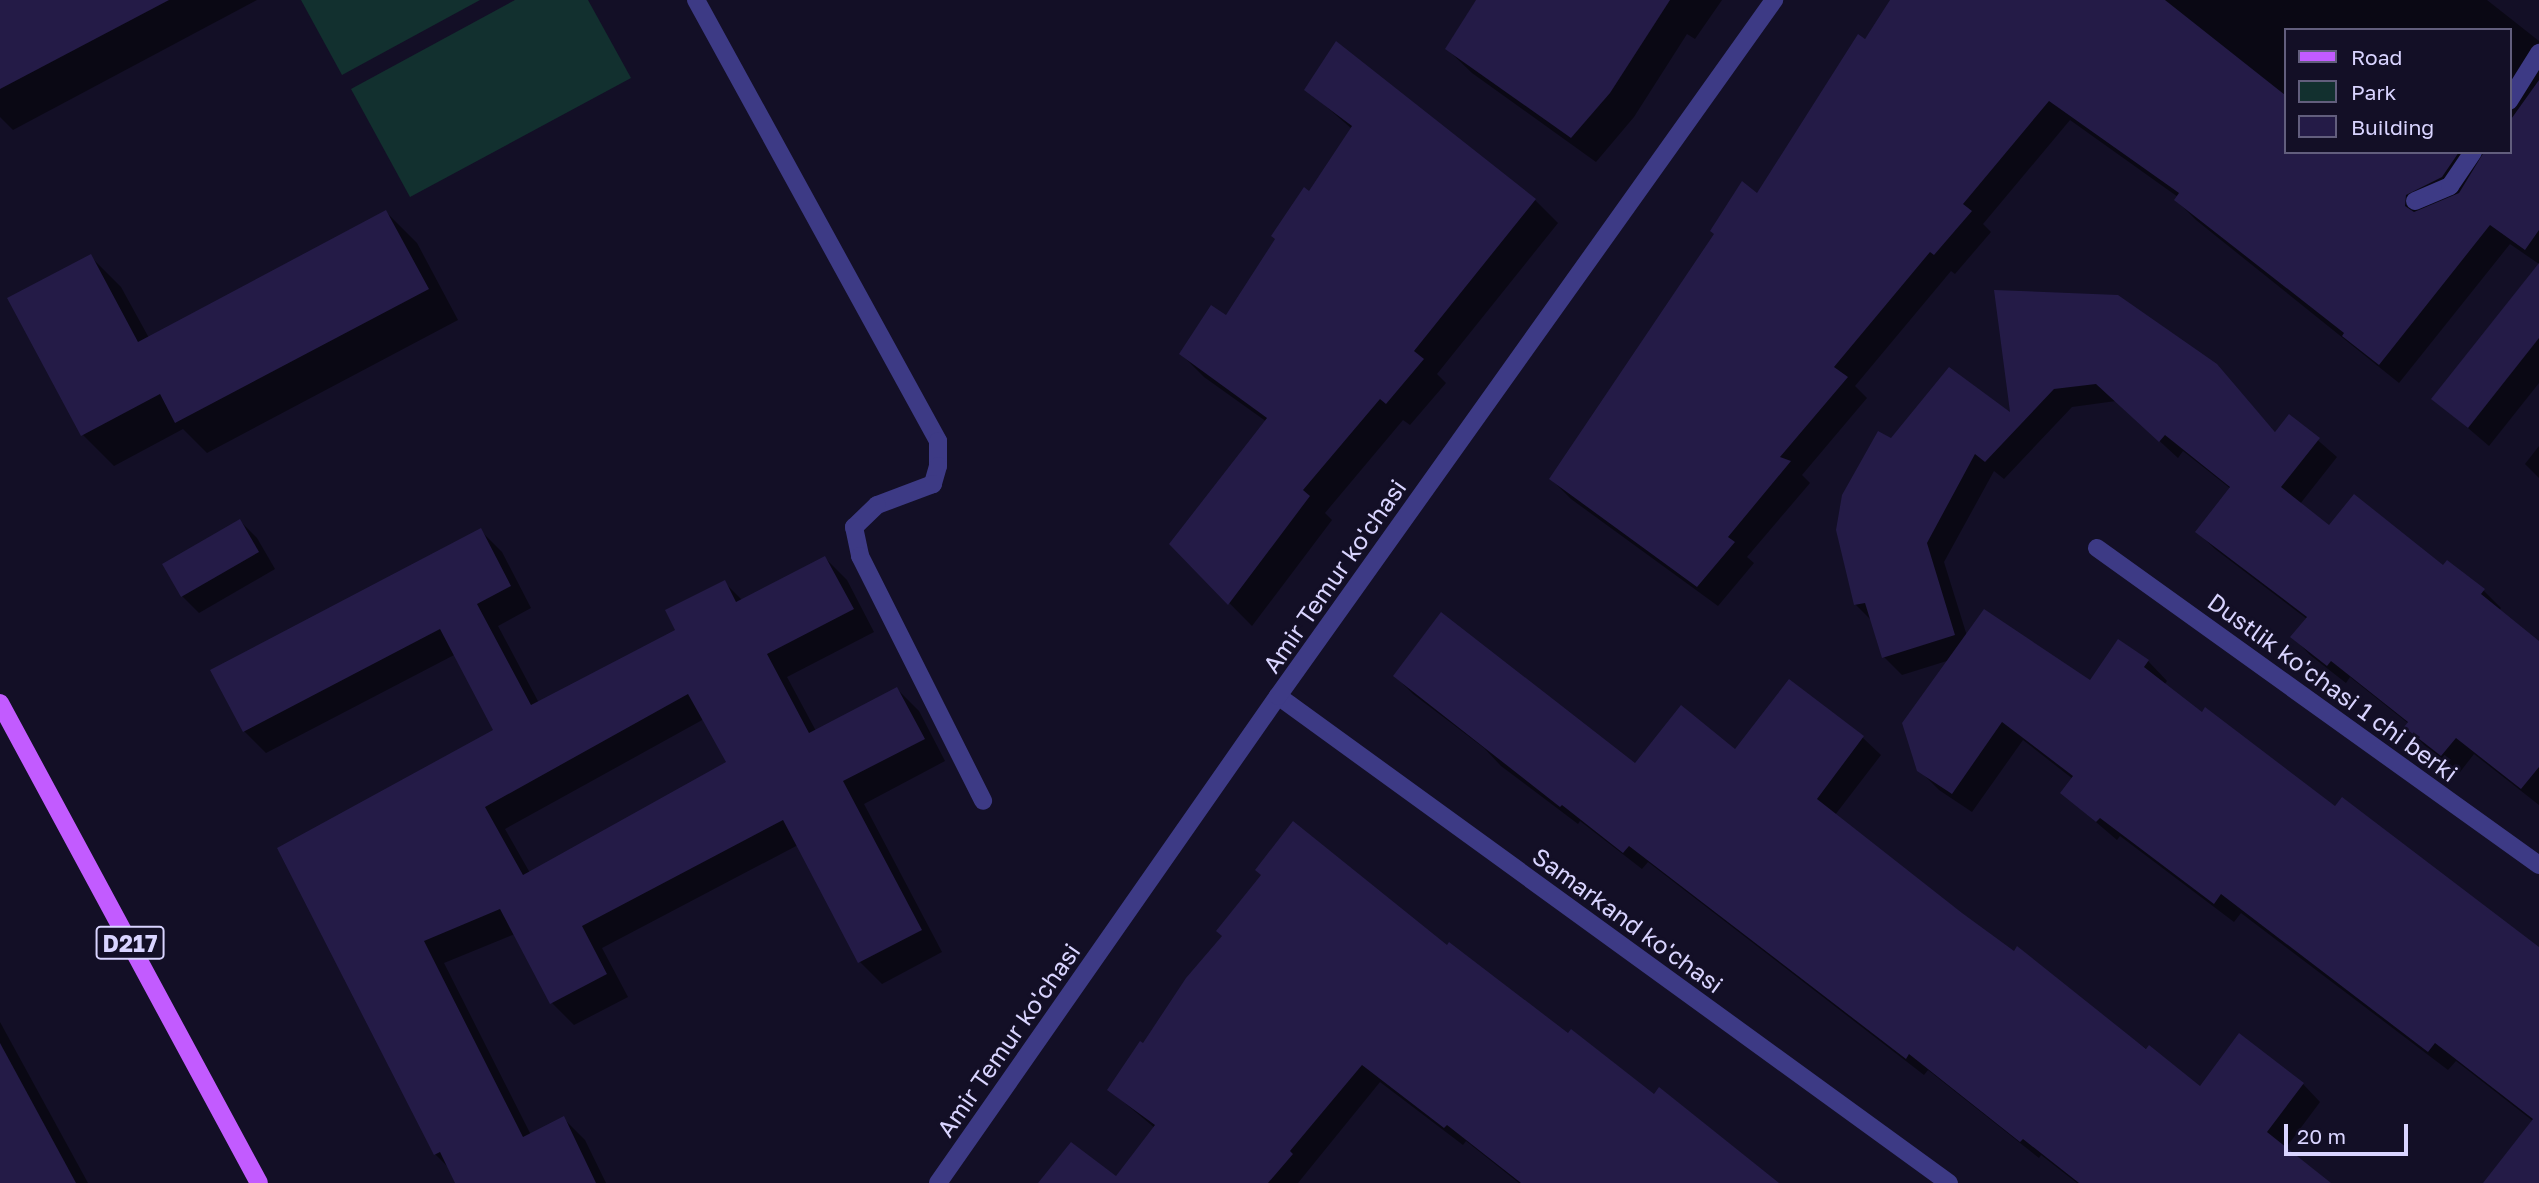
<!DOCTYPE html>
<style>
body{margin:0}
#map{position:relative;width:2539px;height:1183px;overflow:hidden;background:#130f26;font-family:"Golos Text",sans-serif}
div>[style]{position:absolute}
.green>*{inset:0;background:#12302f}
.shadow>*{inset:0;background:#0007}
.building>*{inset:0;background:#241b47;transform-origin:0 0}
.lane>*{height:18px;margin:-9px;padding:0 9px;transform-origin:9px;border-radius:9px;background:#3d3a85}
.street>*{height:18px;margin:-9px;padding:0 9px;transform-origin:9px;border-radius:9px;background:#3d3a85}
.primary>*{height:18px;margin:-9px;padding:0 9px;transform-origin:9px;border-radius:9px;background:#c25bff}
span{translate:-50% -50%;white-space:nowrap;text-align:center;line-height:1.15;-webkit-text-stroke:6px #130f26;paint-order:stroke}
.shield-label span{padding:2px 5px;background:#130f26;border:2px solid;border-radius:5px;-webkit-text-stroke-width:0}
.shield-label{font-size:23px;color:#d9d4ff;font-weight:700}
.street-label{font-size:24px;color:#d9d4ff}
.legend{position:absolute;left:2284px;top:28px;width:228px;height:126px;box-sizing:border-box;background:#130f26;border:2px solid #625e7d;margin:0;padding:9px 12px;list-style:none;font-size:21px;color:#d9d4ff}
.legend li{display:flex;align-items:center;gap:14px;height:35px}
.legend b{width:35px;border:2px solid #625e7d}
.scale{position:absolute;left:2284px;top:1124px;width:124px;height:32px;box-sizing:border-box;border:4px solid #d9d4ff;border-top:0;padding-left:9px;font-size:21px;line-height:24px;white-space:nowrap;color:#d9d4ff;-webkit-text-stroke:5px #130f26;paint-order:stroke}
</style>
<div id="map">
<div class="green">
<i style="clip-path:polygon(301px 0,480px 0,342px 75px)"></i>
<i style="clip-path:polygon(515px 0,588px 0,631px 78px,410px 197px,351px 89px)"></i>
</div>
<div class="shadow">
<i style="clip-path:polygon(0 0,257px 0,13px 130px,0 117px)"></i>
<i style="clip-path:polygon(1478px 0,1722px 0,1695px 39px,1687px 34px,1634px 117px,1596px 162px,1472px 73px,1447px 49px)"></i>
<i style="clip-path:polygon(evenodd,1892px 0,2487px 0,2539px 41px,2539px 264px,2510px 244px,2399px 383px,2196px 220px,2176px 200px,2178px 197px,2070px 120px,1983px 224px,1991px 232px,1955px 274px,1951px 271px,1855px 386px,1867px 398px,1802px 475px,1810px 483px,1747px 557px,1754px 563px,1718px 606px,1571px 499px,1551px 479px,1758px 195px,1892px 0,2285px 30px,2509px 30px,2509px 152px,2285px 152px,2285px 30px)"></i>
<i style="clip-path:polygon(1336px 44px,1535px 200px,1558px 223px,1437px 374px,1446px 383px,1410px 425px,1403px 420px,1325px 513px,1332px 520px,1252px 626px,1171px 544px,1267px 422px,1204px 377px,1181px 354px,1226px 318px,1352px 129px,1306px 89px)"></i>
<i style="clip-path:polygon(386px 212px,417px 243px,458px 320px,207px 453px,183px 429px,114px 466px,83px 435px,9px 298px,90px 256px,121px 287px,149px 338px)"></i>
<i style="clip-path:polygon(2539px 266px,2539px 383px,2489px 446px,2433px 398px)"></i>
<i style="clip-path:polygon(1996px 292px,2216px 365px,2276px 433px,2290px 416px,2337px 457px,2300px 504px,2330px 528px,2444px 567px,2483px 590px,2501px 608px,2499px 611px,2539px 643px,2539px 805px,2474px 754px,2460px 772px,2424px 745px,2407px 727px,2409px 724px,2350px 677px,2346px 683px,2310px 655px,2293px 637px,2307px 619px,2215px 549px,2197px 532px,2231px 489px,2183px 451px,2178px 458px,2116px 401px,2072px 407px,2004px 479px,1994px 471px,1944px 562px,1967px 636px,2091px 682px,2148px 661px,2167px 681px,2164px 685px,2335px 809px,2539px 949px,2539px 1183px,2497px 1183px,2533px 1121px,2456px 1061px,2448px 1070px,2241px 913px,2234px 922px,2120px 836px,2117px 840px,2062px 793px,2073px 779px,2023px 740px,1972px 812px,1939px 790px,1919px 770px,1950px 660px,1902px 675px,1884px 657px,1873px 622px,1855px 604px,1891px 440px,2012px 416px)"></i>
<i style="clip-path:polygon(2539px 446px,2539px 478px,2525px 464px)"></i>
<i style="clip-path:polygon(240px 521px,257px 538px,275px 569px,199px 613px,182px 596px)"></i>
<i style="clip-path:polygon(evenodd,480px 530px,502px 552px,531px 608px,498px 626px,539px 703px,678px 631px,724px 582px,743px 601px,825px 558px,847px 580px,874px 632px,787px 677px,816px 731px,897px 689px,919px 711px,945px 761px,864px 804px,942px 952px,882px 984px,860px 962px,798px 845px,602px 948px,628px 997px,574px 1025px,552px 1003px,515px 934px,444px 963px,531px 1135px,563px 1118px,585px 1140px,606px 1183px,457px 1183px,450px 1169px,435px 1154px,279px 849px,496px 731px,456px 654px,266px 753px,244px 731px,480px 530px,704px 719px,729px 763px,530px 873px,505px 829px,704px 719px)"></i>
<i style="clip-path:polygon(1395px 676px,1636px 765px,1736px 752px,1789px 681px,1863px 738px,1881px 755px,1835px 815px,1961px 914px,2200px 1088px,2303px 1084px,2320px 1102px,2285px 1149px,2329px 1183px,2077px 1183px,2041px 1155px,2039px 1158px,1928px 1070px,1924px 1075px,1648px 862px,1642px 869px,1580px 821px,1578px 824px,1501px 766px,1484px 748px,1413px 694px)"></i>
<i style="clip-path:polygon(1447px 947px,1776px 1183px,1519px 1183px,1466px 1141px,1463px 1145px,1380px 1082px,1298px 1183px,1040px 1183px,1116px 1179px,1155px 1128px,1109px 1090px,1144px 1046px)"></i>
<i style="clip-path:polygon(0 1022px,88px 1183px,0 1183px)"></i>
</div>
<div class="building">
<i style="clip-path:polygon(0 0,169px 0,0 89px)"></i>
<i style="clip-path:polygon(1476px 0,1670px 0,1610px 93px,1571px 138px,1445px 49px)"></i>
<i style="clip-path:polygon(1890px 0,2165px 0,2285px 95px,2285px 152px,2459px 152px,2442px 177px,2406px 195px,2405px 206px,2414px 212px,2459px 193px,2484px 152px,2509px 152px,2509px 122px,2539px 80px,2539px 230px,2525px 250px,2490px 225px,2379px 365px,2342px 336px,2344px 333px,2174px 200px,2179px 193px,2049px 101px,1963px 204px,1972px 211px,1934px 255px,1930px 252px,1834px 367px,1848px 377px,1780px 457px,1791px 461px,1728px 537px,1735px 542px,1697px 587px,1549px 479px,1714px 234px,1710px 231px,1742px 181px,1757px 193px,1858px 34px,1865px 39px)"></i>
<i style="clip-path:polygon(1336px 41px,1536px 199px,1414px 351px,1424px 359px,1386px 404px,1380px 399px,1303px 490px,1310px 496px,1228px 605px,1169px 544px,1267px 418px,1179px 354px,1211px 305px,1226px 315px,1275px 239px,1271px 236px,1304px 187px,1309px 191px,1352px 126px,1304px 90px)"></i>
<i style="clip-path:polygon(386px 210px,429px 289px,175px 423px,160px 394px,81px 436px,7px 298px,91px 254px,138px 342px)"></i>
<i style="clip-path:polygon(2539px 263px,2539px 338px,2468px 428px,2431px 399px)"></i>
<i style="clip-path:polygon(1994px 290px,2118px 295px,2217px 364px,2275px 432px,2289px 414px,2320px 438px,2281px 487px,2329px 525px,2354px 494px,2443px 565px,2447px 560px,2485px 589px,2481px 594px,2539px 641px,2539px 767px,2521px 789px,2456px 738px,2441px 756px,2404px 727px,2408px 722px,2331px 661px,2327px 666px,2290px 637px,2307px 617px,2195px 532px,2230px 487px,2165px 435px,2159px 442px,2096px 384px,2054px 389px,1985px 462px,1975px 454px,1927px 543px,1955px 635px,1882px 658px,1865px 603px,1854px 605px,1836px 530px,1842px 495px,1878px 431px,1891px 438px,1949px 367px,2010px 412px)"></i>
<i style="left:240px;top:519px;width:38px;height:90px;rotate:60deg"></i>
<i style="clip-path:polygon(evenodd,481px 528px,511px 586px,477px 604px,531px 705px,675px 630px,665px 610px,725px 580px,736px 602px,825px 556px,854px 609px,767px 654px,809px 733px,897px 687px,925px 739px,843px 781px,922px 930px,858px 963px,783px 820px,582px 926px,607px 974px,550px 1004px,500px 909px,424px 941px,523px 1137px,564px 1116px,596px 1183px,455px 1183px,440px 1152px,434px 1155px,277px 848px,493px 730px,440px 629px,243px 732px,210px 670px,481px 528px,688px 694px,726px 762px,523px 875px,485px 807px,688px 694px)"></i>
<i style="clip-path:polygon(1984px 609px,2090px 680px,2118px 639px,2149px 660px,2144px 667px,2202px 712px,2205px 707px,2335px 806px,2342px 797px,2539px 947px,2539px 1183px,2483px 1183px,2533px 1119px,2435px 1043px,2428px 1052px,2221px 894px,2214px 904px,2100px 818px,2096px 822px,2060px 793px,2073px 776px,2002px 722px,1952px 794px,1917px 771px,1902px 723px)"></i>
<i style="clip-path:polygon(1441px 612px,1635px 763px,1681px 705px,1735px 749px,1789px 679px,1864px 736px,1817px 799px,1962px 913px,2014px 951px,2017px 946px,2146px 1049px,2149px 1045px,2200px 1086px,2239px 1033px,2304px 1083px,2267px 1132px,2331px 1183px,2079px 1183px,2023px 1139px,2020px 1142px,1909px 1054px,1906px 1059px,1629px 846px,1623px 853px,1562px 805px,1560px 807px,1393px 676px)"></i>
<i style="clip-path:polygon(1293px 821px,1447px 945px,1449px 942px,1568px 1033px,1571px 1029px,1654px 1094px,1659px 1087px,1779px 1183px,1521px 1183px,1447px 1125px,1444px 1128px,1362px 1065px,1290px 1151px,1293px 1154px,1268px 1183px,1038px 1183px,1071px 1142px,1116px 1176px,1155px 1125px,1107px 1090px,1140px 1041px,1143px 1043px,1186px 978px,1222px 936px,1216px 931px,1261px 875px,1255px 870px)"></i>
<i style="clip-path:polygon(0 1043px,76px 1183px,0 1183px)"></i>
</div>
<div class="lane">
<i style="left:696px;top:0;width:503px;rotate:61.24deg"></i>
<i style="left:938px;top:441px;width:25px;rotate:90deg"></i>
<i style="left:938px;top:466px;width:19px;rotate:106deg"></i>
<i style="left:933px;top:484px;width:60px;rotate:159.4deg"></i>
<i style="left:877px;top:505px;width:32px;rotate:136deg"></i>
<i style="left:854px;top:527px;width:30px;rotate:78deg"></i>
<i style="left:860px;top:556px;width:274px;rotate:63.3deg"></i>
<i style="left:2509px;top:101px;width:57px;rotate:-58deg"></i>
<i style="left:2415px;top:201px;width:38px;rotate:-23deg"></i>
<i style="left:2450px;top:186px;width:41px;rotate:-55.9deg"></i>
</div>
<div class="street">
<i style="left:2097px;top:548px;width:544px;rotate:35.65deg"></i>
<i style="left:1278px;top:696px;width:829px;rotate:35.97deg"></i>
<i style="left:938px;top:1183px;width:594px;rotate:-55.08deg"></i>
<i style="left:1278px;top:696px;width:855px;rotate:-54.52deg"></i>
</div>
<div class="primary">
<i style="left:0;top:703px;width:545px;rotate:61.65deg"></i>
</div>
<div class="shield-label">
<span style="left:130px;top:943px">D217</span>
</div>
<div class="street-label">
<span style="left:1334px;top:576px;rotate:-55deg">Amir Temur ko'chasi</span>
<span style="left:2333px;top:687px;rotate:36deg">Dustlik ko'chasi 1 chi berki</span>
<span style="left:1628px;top:920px;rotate:36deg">Samarkand ko'chasi</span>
<span style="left:1008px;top:1040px;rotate:-55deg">Amir Temur ko'chasi</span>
</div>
<ul class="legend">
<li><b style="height:9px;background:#c25bff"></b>Road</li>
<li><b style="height:19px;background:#12302f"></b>Park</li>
<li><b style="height:19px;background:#241b47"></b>Building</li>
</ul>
<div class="scale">20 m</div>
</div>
